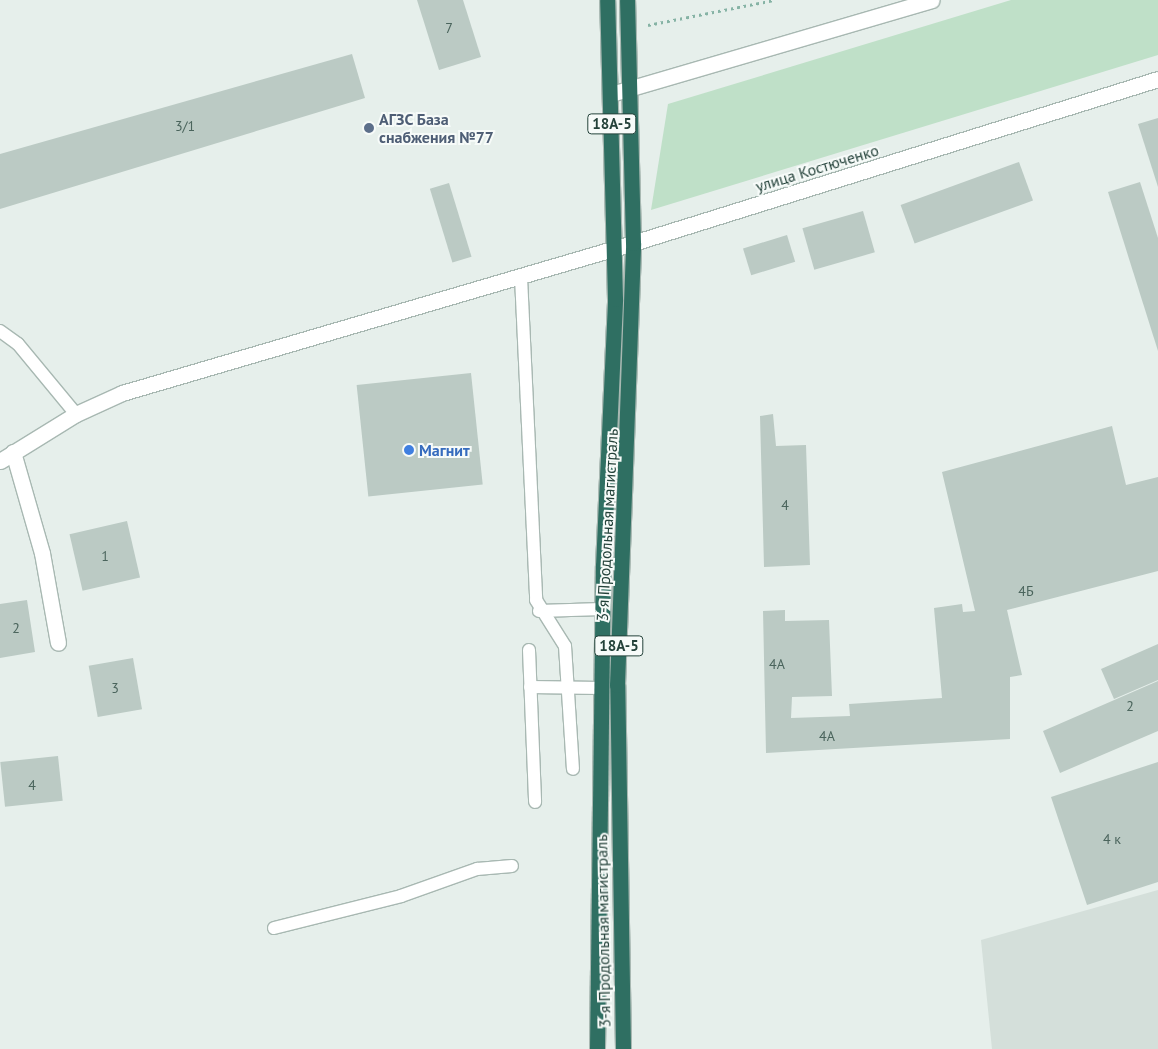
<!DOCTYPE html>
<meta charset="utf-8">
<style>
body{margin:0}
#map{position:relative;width:1158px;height:1049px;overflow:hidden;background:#e6efeb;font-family:"PT Sans",sans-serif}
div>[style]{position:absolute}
.built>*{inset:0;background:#d4dfda}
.green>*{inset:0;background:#bfe0c8}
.building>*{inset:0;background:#bbcac4;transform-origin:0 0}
.path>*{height:3px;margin-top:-1.5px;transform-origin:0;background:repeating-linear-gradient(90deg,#86b3a5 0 2.5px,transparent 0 6.5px)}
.roads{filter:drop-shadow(1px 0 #a8b8b2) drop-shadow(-1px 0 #a8b8b2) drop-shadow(0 1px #a8b8b2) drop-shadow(0 -1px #a8b8b2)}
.lane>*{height:12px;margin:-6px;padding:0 6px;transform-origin:6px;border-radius:6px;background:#fff}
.street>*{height:15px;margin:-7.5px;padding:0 7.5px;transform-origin:7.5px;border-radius:7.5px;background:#fff}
.secondary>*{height:15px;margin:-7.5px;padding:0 7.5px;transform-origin:7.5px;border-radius:7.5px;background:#fff}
.highway>*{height:15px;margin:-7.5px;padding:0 7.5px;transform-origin:7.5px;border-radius:7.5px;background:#2f6f62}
.dots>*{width:14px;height:14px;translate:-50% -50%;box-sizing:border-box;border:2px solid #f7fbf9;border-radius:50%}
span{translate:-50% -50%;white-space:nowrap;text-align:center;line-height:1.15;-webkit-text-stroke:4px #f7fbf9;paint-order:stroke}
.number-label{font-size:14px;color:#4a645c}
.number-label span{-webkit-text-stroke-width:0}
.shield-label span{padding:1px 4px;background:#f7fbf9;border:1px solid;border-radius:4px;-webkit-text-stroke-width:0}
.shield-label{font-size:15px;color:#24423a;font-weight:700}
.service-label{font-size:16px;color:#4e5e75;font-weight:700}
.left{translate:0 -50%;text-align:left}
.street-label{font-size:16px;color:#24423a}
.shop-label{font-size:16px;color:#366cbe;font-weight:700}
</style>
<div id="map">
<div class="built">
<i style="clip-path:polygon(1158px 890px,1158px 1049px,992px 1049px,981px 940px)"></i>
</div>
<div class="green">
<i style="clip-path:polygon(1011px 0,1158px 0,1158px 55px,651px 210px,668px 104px)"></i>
</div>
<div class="building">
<i style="clip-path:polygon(417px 0,463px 0,481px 57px,439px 70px)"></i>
<i style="clip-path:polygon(352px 54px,365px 98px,0 209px,0 154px)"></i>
<i style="clip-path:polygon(1158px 118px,1158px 187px,1138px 124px)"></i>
<i style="left:1019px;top:162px;width:41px;height:126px;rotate:70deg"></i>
<i style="clip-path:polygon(1140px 182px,1158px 238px,1158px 351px,1108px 192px)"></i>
<i style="left:449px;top:183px;width:77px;height:20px;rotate:73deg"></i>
<i style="left:863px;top:211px;width:43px;height:63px;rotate:74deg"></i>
<i style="left:787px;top:235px;width:28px;height:46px;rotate:73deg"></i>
<i style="left:471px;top:373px;width:112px;height:115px;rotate:84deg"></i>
<i style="clip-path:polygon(773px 414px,776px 446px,806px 445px,810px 565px,764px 567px,760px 416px)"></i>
<i style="clip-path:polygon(1112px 426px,1126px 485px,1158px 477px,1158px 571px,1007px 610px,1022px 675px,1010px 677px,1010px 739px,766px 753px,763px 611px,785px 610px,785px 621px,829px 620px,832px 696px,792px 697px,791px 718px,850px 716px,849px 704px,942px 698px,934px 608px,962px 604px,963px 612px,975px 611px,942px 472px)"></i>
<i style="left:127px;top:521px;width:58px;height:59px;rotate:77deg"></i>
<i style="clip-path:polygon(27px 600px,35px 652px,0 658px,0 604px)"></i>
<i style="clip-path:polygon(1158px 644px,1158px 680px,1114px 699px,1101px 669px)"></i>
<i style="left:133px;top:658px;width:52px;height:45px;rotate:80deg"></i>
<i style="clip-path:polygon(1158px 681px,1158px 731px,1060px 773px,1043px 731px)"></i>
<i style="left:58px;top:756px;width:45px;height:58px;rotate:84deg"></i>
<i style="clip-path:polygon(1158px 762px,1158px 882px,1087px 905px,1051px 797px)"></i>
</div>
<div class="path">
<i style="left:648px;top:25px;width:128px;rotate:-11.2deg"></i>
</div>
<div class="roads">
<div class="lane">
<i style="left:521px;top:277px;width:323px;rotate:87.3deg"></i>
<i style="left:536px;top:600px;width:54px;rotate:57.8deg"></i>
<i style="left:565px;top:646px;width:123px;rotate:86.3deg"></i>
<i style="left:0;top:331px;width:22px;rotate:36deg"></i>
<i style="left:18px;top:344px;width:91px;rotate:50.4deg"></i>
<i style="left:539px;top:611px;width:63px;rotate:-1.8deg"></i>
<i style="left:529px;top:650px;width:152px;rotate:87.7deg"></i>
<i style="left:530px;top:687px;width:71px;rotate:0.8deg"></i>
<i style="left:274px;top:928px;width:131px;rotate:-14.1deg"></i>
<i style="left:401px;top:896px;width:81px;rotate:-19.6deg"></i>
<i style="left:477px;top:869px;width:35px;rotate:-5deg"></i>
</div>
<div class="street">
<i style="left:13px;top:452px;width:105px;rotate:74deg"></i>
<i style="left:42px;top:553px;width:91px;rotate:79.9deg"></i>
<i style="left:0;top:461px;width:89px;rotate:-31.7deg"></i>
<i style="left:76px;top:414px;width:51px;rotate:-24.5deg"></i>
<i style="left:122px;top:393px;width:533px;rotate:-16.36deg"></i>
</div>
<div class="secondary">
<i style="left:611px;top:94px;width:334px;rotate:-16.3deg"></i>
<i style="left:633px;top:243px;width:550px;rotate:-17.35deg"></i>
</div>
<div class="highway">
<i style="left:597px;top:1049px;width:483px;rotate:-89.3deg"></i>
<i style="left:603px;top:566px;width:267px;rotate:-87.4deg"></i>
<i style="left:615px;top:299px;width:299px;rotate:-91.5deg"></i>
<i style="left:623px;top:1049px;width:364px;rotate:-90.9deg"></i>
<i style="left:617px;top:685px;width:442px;rotate:-87.9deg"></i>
<i style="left:633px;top:243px;width:243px;rotate:-91.4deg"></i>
</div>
</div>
<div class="dots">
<i style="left:369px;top:128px;background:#5c6f8a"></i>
<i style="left:409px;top:450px;background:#3f7fe0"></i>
</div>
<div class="number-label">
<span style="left:449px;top:28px">7</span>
<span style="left:185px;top:126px">3/1</span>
<span style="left:785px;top:505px">4</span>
<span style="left:105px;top:556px">1</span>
<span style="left:1026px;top:591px">4Б</span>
<span style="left:16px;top:628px">2</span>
<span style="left:777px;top:664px">4А</span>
<span style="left:115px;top:688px">3</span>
<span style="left:1130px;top:706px">2</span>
<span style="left:827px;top:736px">4А</span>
<span style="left:32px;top:785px">4</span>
<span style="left:1112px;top:839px">4 к</span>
</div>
<div class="shield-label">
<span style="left:612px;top:124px">18А-5</span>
<span style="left:619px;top:646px">18А-5</span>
</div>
<div class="service-label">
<span class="left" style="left:379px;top:128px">АГЗС База<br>снабжения №77</span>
</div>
<div class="street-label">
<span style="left:817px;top:168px;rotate:-17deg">улица Костюченко</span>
<span style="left:607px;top:525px;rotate:-87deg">3-я Продольная магистраль</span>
<span style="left:603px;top:931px;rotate:-91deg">3-я Продольная магистраль</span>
</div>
<div class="shop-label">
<span class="left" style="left:419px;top:450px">Магнит</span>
</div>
</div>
